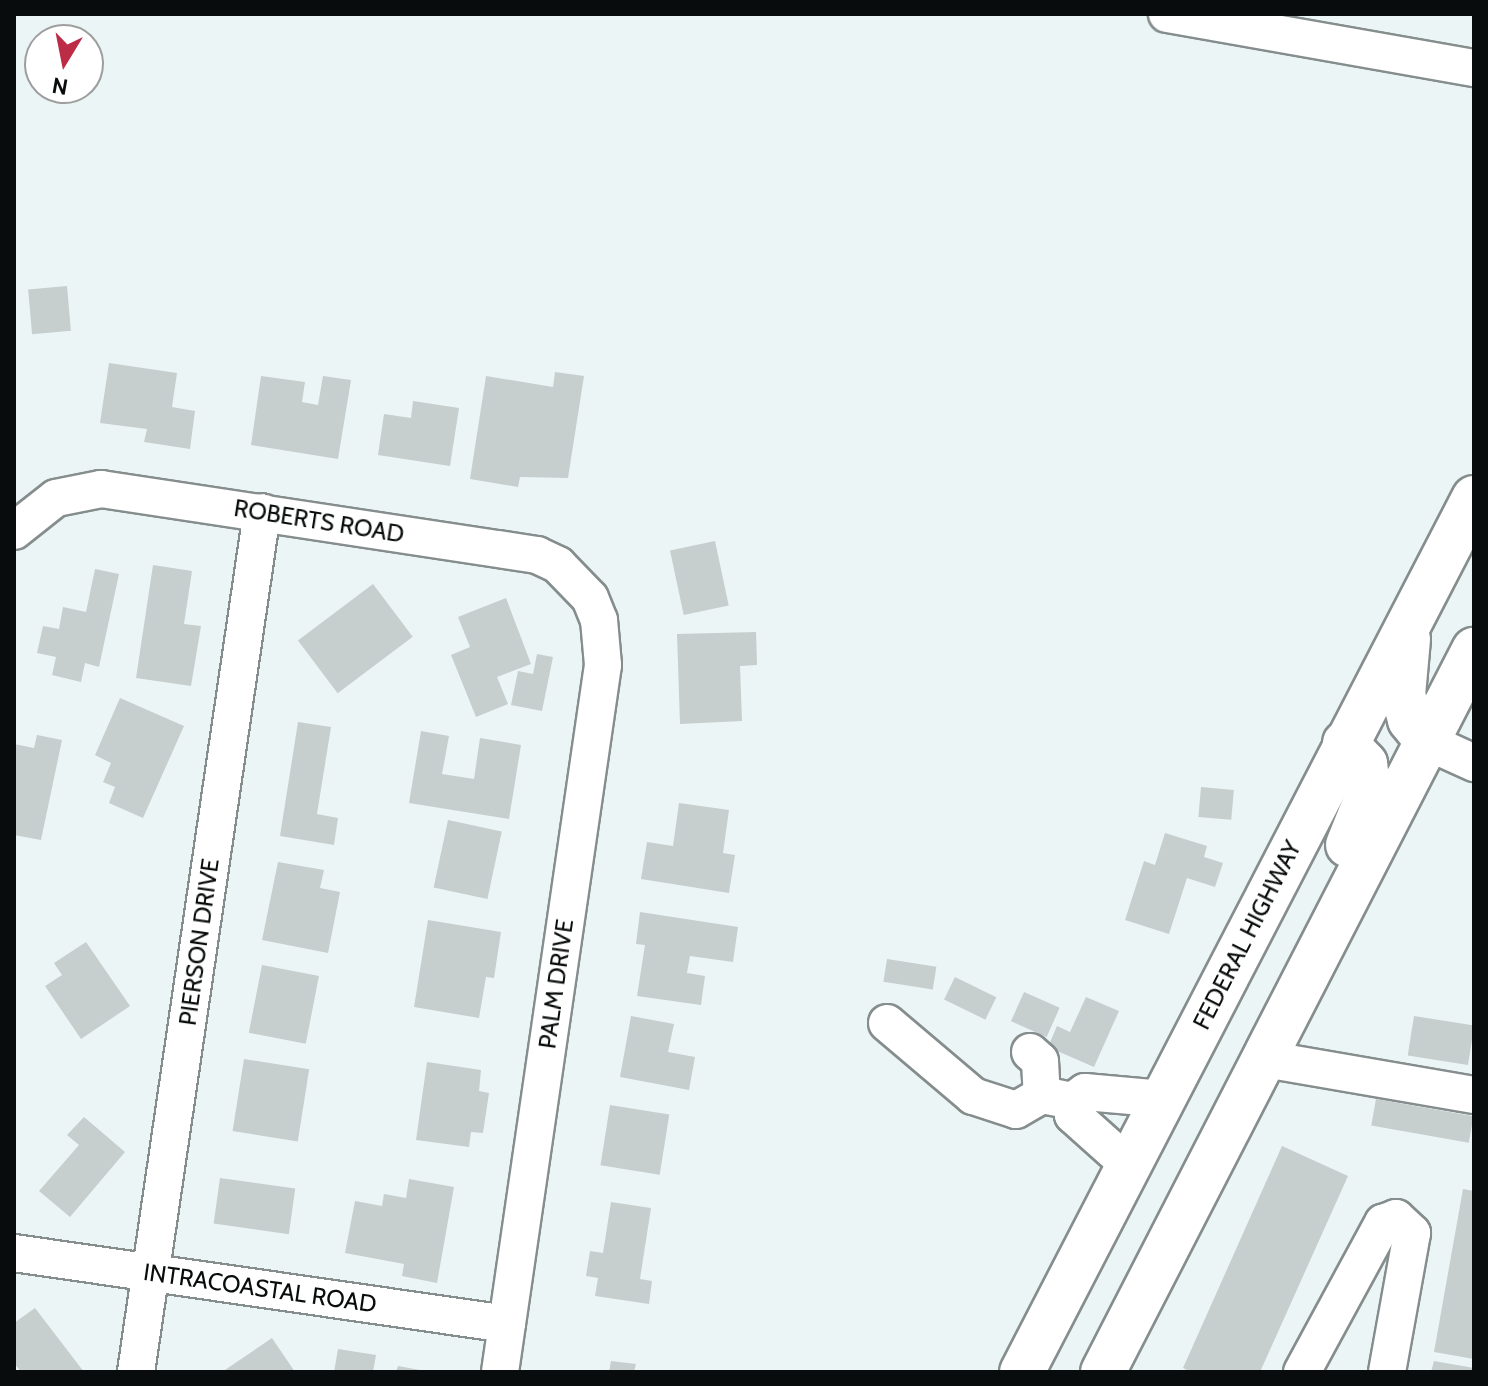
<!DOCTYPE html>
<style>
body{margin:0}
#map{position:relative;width:1488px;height:1386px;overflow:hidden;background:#ecf5f5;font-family:Cabin,sans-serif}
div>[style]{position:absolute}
.building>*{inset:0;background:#c6cece;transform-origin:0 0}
.roads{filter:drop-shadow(2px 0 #858d8d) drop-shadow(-2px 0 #858d8d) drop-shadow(0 2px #858d8d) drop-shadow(0 -2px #858d8d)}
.minor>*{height:36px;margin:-18px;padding:0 18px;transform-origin:18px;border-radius:18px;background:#fff}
.major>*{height:44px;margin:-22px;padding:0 22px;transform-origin:22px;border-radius:22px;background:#fff}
span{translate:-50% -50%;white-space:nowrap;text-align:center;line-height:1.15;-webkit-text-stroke:8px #fff;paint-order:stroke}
.street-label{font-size:24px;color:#090c0c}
.frame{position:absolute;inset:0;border:16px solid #090c0c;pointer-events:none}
.north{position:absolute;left:24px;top:24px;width:80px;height:80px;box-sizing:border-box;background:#fff;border:2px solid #9d9e9e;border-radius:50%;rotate:190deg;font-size:22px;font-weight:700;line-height:32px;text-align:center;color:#090c0c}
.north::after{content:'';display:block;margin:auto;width:28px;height:36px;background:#bd2c46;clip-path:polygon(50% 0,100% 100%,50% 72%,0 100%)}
</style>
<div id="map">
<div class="building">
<i style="left:67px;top:286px;width:45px;height:39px;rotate:85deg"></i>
<i style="clip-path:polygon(109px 363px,177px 373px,172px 407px,195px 411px,190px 449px,144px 442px,147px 429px,100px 423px)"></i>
<i style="clip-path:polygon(555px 372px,584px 376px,568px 478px,520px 477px,518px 487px,470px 479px,486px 376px,553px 387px)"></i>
<i style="clip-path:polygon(261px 376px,305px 382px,302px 402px,318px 405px,323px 376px,351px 380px,338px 459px,251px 445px)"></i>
<i style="clip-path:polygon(413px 401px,459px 408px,450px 466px,378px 455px,384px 414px,411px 418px)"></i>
<i style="left:715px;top:541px;width:66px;height:46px;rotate:78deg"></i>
<i style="clip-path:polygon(153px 565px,192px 571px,184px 624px,201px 626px,191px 686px,136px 678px)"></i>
<i style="clip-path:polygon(95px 569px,119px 574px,99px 667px,85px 663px,81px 682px,52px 675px,56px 657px,37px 653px,43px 626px,59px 629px,63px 607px,86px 612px)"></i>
<i style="left:373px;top:584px;width:66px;height:94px;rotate:53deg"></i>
<i style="clip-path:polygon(506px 598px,531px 664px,497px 677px,508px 704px,476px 717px,451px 655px,470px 647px,458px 617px)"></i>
<i style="clip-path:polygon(756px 632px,757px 665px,740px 666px,742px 721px,680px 724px,677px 634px)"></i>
<i style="clip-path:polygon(537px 654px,553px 657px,542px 711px,511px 705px,518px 671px,533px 674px)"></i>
<i style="clip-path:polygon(120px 698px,184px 726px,143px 818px,109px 803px,115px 787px,103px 782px,111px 763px,95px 755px)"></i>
<i style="clip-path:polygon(298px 722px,331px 727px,317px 814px,338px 818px,334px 845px,280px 836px)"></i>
<i style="clip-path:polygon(421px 731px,449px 736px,442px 774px,474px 779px,480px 738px,521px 745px,509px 819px,409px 803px)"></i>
<i style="clip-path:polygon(37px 735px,62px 740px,41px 840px,14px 835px,14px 744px,34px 748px)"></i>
<i style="left:1201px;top:787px;width:33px;height:30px;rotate:5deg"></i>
<i style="clip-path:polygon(679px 803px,729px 810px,723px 853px,735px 855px,729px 893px,641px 879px,647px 842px,673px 846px)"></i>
<i style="left:448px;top:820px;width:55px;height:69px;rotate:12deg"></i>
<i style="clip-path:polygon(1165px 833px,1207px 846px,1204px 857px,1223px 863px,1215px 887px,1187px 878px,1169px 934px,1125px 920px,1144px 861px,1155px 865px)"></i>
<i style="clip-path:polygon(278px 862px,324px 870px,320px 888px,340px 892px,328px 953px,262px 940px)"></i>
<i style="clip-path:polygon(640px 912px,738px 927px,733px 962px,690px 956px,687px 973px,705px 976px,701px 1005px,637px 996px,645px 945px,636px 944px)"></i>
<i style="clip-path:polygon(428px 920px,501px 932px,494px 978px,486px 977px,479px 1018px,414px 1007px)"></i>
<i style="clip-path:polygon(86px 942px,130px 1006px,81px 1039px,45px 986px,62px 975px,54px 963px)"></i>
<i style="left:887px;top:959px;width:50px;height:23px;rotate:9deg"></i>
<i style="left:262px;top:965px;width:58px;height:69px;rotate:11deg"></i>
<i style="left:955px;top:977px;width:46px;height:25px;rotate:26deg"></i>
<i style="left:1024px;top:992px;width:39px;height:32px;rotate:24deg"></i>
<i style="clip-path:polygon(1086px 997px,1119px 1011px,1094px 1067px,1048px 1047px,1057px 1026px,1070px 1032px)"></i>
<i style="clip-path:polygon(631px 1016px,674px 1024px,668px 1052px,695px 1057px,689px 1090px,620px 1077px)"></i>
<i style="left:1414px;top:1016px;width:61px;height:40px;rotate:9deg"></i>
<i style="left:244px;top:1059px;width:66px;height:73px;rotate:9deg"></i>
<i style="clip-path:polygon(427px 1062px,481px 1070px,479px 1091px,489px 1093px,483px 1133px,471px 1132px,469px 1147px,416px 1140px)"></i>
<i style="left:1376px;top:1099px;width:99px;height:27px;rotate:10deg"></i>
<i style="left:610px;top:1105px;width:60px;height:61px;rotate:9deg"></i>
<i style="clip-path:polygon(84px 1117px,125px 1152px,70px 1217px,39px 1191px,79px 1145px,67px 1135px)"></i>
<i style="clip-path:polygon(1282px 1146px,1348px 1176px,1260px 1372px,1191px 1372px,1183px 1368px)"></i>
<i style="left:220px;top:1178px;width:76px;height:46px;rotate:8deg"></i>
<i style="clip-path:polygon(409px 1179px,454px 1187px,437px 1283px,402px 1276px,404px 1264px,345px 1253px,355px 1201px,382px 1206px,384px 1194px,406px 1198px)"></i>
<i style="clip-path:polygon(1463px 1189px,1474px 1191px,1474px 1359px,1434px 1352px)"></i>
<i style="clip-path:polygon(611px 1202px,651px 1208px,640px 1279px,652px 1281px,649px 1304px,595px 1296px,598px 1278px,586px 1276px,590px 1251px,603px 1253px)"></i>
<i style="clip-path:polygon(35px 1308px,84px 1372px,21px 1372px,14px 1363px,14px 1323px)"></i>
<i style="clip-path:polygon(272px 1338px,295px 1372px,222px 1372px)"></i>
<i style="clip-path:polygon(338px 1349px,376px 1355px,373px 1372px,334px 1372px)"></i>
<i style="clip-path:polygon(611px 1361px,636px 1364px,634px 1372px,609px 1372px)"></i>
<i style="clip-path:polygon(1434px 1361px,1474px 1368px,1474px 1372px,1431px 1372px)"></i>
<i style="clip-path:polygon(398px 1366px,420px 1370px,420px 1372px,396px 1372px)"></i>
</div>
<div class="roads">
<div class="minor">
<i style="left:1167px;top:14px;width:312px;rotate:10deg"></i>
<i style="left:14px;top:531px;width:53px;rotate:-38.2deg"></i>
<i style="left:56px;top:498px;width:46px;rotate:-11.3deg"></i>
<i style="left:101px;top:489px;width:441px;rotate:8.6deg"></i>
<i style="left:537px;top:555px;width:23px;rotate:25deg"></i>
<i style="left:558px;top:565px;width:46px;rotate:45.9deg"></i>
<i style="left:590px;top:598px;width:24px;rotate:68deg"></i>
<i style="left:599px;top:620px;width:45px;rotate:84.9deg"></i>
<i style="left:603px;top:665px;width:714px;rotate:98.29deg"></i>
<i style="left:1428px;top:742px;width:51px;rotate:24.5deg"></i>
<i style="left:887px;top:1023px;width:113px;rotate:40.3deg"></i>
<i style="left:973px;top:1096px;width:45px;rotate:18deg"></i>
<i style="left:1016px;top:1110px;width:30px;rotate:-30deg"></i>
<i style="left:1042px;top:1095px;width:32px;rotate:11deg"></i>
<i style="left:1073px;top:1101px;width:14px;rotate:90deg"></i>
<i style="left:1073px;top:1115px;width:75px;rotate:41.8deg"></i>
<i style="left:1030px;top:1052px;width:13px;rotate:42deg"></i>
<i style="left:1040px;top:1061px;width:34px;rotate:87deg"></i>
<i style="left:1265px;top:1059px;width:212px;rotate:9.8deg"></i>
<i style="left:1073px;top:1101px;width:15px;rotate:-37deg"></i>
<i style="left:1085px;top:1092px;width:78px;rotate:5.1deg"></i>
<i style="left:14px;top:1253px;width:498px;rotate:8.2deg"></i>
<i style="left:136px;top:1372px;width:869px;rotate:-81.66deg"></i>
<i style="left:1302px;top:1372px;width:170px;rotate:-61.5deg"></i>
<i style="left:1383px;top:1223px;width:14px;rotate:-21deg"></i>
<i style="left:1396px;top:1218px;width:22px;rotate:43deg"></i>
<i style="left:1412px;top:1233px;width:141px;rotate:100.2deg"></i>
</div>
<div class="major">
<i style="left:1408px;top:639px;width:56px;rotate:95.1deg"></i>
<i style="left:1403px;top:695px;width:26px;rotate:74deg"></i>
<i style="left:1410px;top:720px;width:28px;rotate:51deg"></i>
<i style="left:1345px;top:743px;width:29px;rotate:46deg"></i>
<i style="left:1365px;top:764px;width:29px;rotate:82deg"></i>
<i style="left:1369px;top:793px;width:56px;rotate:112deg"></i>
<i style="left:1022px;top:1372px;width:984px;rotate:-62.65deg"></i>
<i style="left:1103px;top:1372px;width:812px;rotate:-62.8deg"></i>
</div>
</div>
<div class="street-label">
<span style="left:319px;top:521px;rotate:9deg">ROBERTS ROAD</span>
<span style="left:1247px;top:935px;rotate:-63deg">FEDERAL HIGHWAY</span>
<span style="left:199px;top:942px;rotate:-82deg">PIERSON DRIVE</span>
<span style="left:556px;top:984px;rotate:-82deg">PALM DRIVE</span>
<span style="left:260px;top:1288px;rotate:8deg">INTRACOASTAL ROAD</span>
</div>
<div class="frame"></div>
<div class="north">N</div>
</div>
